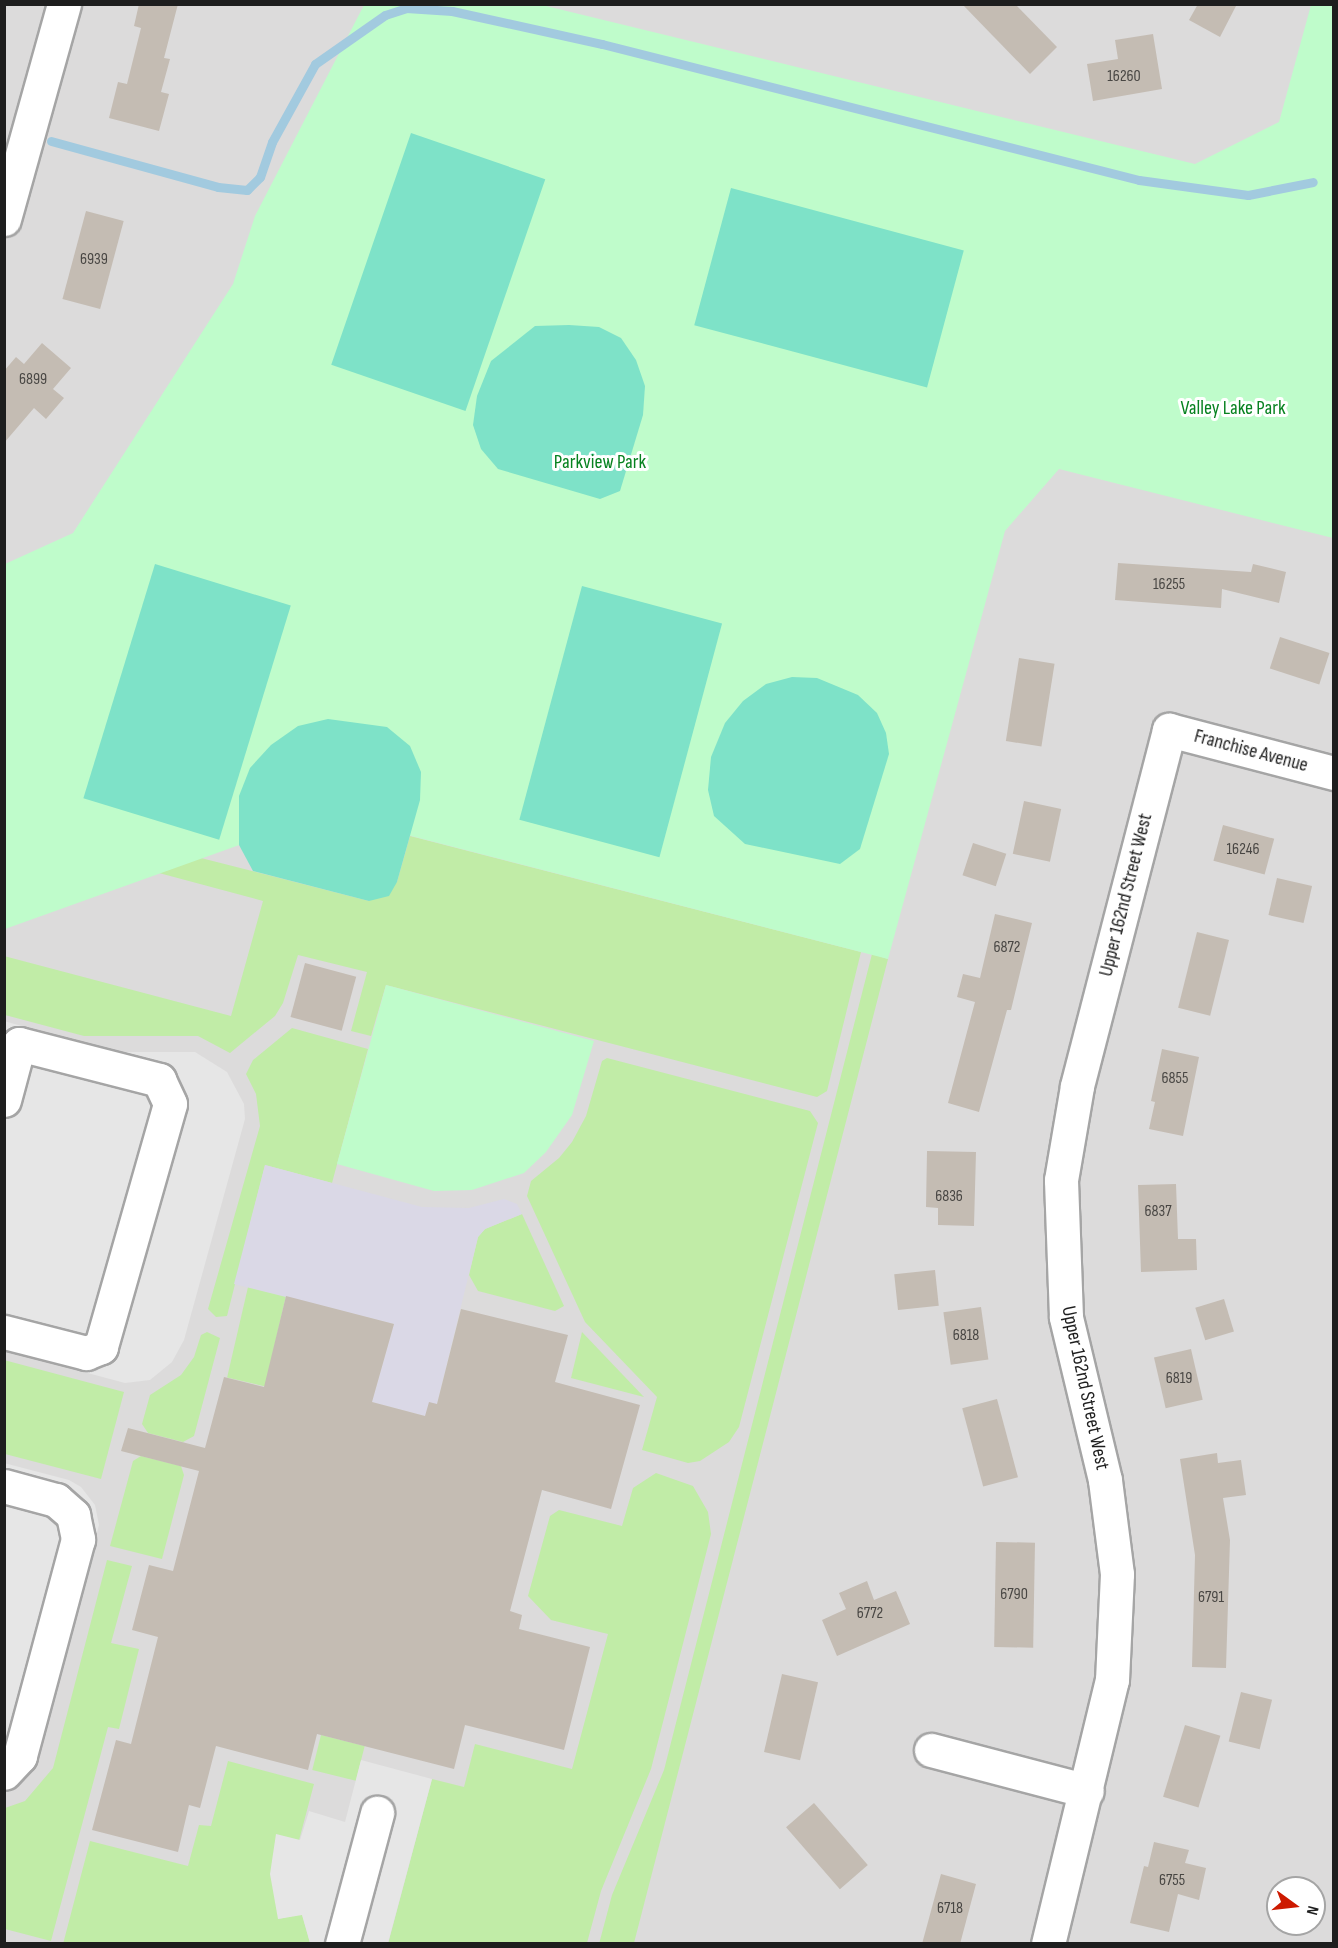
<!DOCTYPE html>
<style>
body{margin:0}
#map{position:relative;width:1338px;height:1948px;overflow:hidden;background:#f0ede4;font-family:"Sofia Sans Condensed",sans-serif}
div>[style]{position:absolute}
.residential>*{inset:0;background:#dcdbdb}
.grass>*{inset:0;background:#c1eca7;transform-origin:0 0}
.park>*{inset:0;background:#bffccb}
.pitch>*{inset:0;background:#7ee2c8;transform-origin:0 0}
.parking>*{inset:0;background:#e6e6e6}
.plaza>*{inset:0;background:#dad8e6}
.stream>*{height:9px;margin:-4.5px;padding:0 4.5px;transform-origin:4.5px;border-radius:4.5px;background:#a2cadf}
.building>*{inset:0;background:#c4bcb3;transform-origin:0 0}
.roads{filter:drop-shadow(2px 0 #a5a5a5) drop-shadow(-2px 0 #a5a5a5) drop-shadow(0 2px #a5a5a5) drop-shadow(0 -2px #a5a5a5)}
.minor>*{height:33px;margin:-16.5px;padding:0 16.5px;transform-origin:16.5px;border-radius:16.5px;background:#fff}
span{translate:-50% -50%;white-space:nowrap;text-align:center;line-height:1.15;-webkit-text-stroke:6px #fff;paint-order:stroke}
.number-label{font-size:16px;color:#484643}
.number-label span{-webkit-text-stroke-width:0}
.park-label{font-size:20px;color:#078220}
.street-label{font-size:20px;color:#1e1e1e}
.frame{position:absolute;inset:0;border:6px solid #1e1e1e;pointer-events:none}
.north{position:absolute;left:1266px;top:1876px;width:60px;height:60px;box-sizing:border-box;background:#fff;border:2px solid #a5a5a5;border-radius:50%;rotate:105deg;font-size:16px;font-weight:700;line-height:24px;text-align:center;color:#1e1e1e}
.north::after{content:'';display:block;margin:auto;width:21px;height:27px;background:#cd1a00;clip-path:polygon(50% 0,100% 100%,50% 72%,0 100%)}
</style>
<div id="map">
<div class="residential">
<i style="clip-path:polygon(evenodd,5px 5px,1333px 5px,1333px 1943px,5px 1944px,5px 5px,1278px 1888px,1314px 1888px,1314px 1924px,1278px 1924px,1278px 1888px)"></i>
</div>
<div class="grass">
<i style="clip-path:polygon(410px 836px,861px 952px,827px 1091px,817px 1097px,386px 985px,371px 1036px,351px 1031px,367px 972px,298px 955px,283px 1003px,275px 1016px,230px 1053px,198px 1036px,84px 1036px,5px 1015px,4px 956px,231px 1016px,263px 901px,159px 873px,201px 858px,369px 901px,397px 882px)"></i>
<i style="clip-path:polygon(872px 954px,888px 959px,634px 1943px,599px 1944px,612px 1895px,664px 1770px)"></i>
<i style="clip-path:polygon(292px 1028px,368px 1049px,332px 1183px,265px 1165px,227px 1316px,216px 1317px,208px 1309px,260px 1126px,256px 1094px,246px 1074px,253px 1060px)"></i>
<i style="clip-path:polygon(607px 1058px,810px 1111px,818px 1123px,739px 1427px,729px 1442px,700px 1461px,688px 1463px,642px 1450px,657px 1397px,585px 1322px,527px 1196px,531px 1181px,559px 1158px,572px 1142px,586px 1116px,602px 1061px)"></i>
<i style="clip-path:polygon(522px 1214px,564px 1306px,555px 1311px,478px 1291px,469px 1275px,478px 1237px,485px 1229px)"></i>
<i style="left:248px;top:1287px;width:39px;height:93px;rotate:13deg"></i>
<i style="clip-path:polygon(207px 1332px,220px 1338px,194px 1436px,183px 1442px,148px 1433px,142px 1424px,150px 1395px,181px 1375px,194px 1357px,201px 1335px)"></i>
<i style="clip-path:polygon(582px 1332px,644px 1397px,571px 1378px)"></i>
<i style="clip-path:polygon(4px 1360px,124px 1392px,101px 1479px,5px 1454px)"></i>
<i style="clip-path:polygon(141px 1456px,181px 1466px,184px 1475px,162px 1559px,110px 1546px,133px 1461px)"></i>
<i style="clip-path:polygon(656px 1473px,693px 1486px,708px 1512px,711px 1534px,651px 1769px,601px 1891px,587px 1943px,388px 1944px,432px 1779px,464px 1787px,475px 1744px,572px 1769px,608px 1634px,551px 1620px,528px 1596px,550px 1516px,559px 1510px,622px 1526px,633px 1488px)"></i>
<i style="clip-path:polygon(107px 1560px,132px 1566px,111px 1643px,139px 1649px,119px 1729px,108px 1727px,51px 1941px,5px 1929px,5px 1808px,25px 1801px,53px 1768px)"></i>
<i style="left:321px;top:1735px;width:45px;height:36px;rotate:14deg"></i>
<i style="clip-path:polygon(228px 1761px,314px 1784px,278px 1919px,302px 1914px,310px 1943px,63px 1944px,90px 1841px,188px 1866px,199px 1825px,211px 1826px)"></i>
</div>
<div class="park">
<i style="clip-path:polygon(364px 5px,542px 5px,1195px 164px,1279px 122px,1311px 5px,1333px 5px,1333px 538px,1059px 469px,1005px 531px,888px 959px,326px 814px,5px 929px,5px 564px,73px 533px,233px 284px,255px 216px)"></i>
<i style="clip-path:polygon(386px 985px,594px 1041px,572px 1115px,546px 1152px,524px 1173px,472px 1190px,434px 1191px,337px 1164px)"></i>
</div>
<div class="pitch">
<i style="left:411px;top:133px;width:142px;height:245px;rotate:19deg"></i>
<i style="left:731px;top:188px;width:241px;height:142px;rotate:15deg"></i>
<i style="clip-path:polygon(569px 325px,599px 327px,621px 338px,636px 360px,645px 386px,643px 415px,620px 491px,600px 499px,498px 469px,481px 449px,473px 425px,477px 396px,491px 361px,535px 326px)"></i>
<i style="left:155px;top:564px;width:142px;height:245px;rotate:17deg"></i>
<i style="left:582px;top:586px;width:145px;height:242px;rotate:15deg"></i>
<i style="clip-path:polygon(792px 677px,817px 678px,858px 695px,877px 713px,886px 733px,889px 754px,860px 849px,840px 864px,745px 844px,714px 816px,708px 790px,711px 757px,725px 723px,743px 701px,766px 684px)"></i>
<i style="clip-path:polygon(328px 719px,387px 727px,410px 746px,421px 772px,420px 800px,397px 882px,389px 896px,369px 901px,253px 871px,239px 845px,239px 796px,250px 768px,271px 745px,298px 726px)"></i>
</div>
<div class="parking">
<i style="clip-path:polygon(4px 1021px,114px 1052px,195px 1052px,227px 1072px,244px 1104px,245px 1119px,184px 1340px,172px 1362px,150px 1380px,125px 1383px,5px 1351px)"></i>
<i style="clip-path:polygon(4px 1463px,69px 1480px,81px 1487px,95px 1505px,99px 1525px,37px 1763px,26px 1779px,5px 1790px)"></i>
<i style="clip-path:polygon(361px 1760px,432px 1779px,388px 1943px,310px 1943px,302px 1915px,278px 1919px,270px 1874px,276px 1834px,300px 1840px,309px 1811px,345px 1822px)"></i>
</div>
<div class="plaza">
<i style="clip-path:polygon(265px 1165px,422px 1207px,469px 1208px,504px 1199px,517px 1204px,522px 1214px,485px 1229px,478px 1237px,437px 1404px,425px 1416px,372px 1402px,394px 1324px,234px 1284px)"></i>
</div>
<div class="stream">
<i style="left:51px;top:141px;width:173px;rotate:15.4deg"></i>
<i style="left:218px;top:187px;width:29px;rotate:6deg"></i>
<i style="left:247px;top:190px;width:18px;rotate:-45deg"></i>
<i style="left:260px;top:177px;width:37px;rotate:-71deg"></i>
<i style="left:272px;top:142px;width:89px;rotate:-61.1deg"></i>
<i style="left:315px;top:64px;width:85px;rotate:-35deg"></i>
<i style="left:385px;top:15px;width:22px;rotate:-18deg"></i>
<i style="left:406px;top:8px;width:46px;rotate:3.7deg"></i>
<i style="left:452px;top:11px;width:154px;rotate:12.4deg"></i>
<i style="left:602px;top:44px;width:554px;rotate:14.21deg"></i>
<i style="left:1139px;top:180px;width:110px;rotate:7.8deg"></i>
<i style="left:1248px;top:195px;width:66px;rotate:-11.3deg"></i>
</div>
<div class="building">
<i style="clip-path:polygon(139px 4px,178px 4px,164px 58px,170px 59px,161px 92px,169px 94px,159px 131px,109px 118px,118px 82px,127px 84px,141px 28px,134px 26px)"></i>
<i style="clip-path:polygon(962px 4px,1015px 4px,1057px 47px,1030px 74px)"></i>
<i style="clip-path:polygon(1198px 4px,1237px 4px,1220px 37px,1189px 20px)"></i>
<i style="clip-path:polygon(1153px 34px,1162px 89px,1093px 101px,1087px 64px,1118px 59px,1115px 40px)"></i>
<i style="left:86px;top:211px;width:39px;height:91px;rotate:15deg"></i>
<i style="clip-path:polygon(42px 343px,71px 368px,53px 389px,64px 398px,46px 419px,34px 408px,4px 443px,4px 371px,16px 357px,24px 364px)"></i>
<i style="clip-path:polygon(1118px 563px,1251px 572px,1253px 564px,1286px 572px,1279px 603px,1222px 589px,1221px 608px,1115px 600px)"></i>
<i style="left:1280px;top:637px;width:52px;height:33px;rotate:18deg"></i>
<i style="left:1019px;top:658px;width:36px;height:84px;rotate:9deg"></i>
<i style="left:1024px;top:801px;width:38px;height:54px;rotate:12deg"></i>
<i style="left:1223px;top:825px;width:53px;height:37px;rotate:15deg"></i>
<i style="left:973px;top:843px;width:35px;height:34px;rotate:18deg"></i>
<i style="left:1277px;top:878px;width:36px;height:38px;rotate:13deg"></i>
<i style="clip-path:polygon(995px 914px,1032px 923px,1011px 1010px,1007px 1010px,979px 1112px,948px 1103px,975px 1002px,957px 997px,963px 974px,980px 978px)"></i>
<i style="left:1197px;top:932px;width:33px;height:78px;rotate:14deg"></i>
<i style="left:305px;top:963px;width:53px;height:56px;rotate:15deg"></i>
<i style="clip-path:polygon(1162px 1049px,1199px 1057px,1183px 1136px,1149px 1129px,1155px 1102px,1151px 1101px)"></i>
<i style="clip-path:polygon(927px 1151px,976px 1152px,974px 1226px,938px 1225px,938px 1208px,926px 1207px)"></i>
<i style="clip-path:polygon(1176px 1184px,1178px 1239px,1196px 1239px,1197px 1270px,1141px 1272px,1138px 1185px)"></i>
<i style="left:935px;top:1270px;width:36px;height:41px;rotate:84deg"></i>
<i style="clip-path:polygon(286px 1296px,394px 1324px,372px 1402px,425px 1416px,429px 1402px,437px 1404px,461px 1309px,568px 1335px,555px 1382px,640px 1405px,611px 1509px,542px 1490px,510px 1611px,522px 1615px,519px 1629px,590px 1647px,564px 1750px,465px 1725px,454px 1769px,317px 1734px,308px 1770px,216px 1746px,200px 1808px,189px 1805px,178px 1852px,92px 1830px,116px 1740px,131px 1744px,158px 1637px,132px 1630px,149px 1565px,173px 1571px,199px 1471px,121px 1451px,128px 1428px,205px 1448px,224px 1377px,264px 1387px)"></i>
<i style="left:1224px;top:1299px;width:34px;height:30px;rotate:73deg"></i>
<i style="left:981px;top:1307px;width:53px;height:38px;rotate:82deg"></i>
<i style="left:1191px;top:1349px;width:52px;height:38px;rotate:77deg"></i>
<i style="left:997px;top:1399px;width:81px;height:36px;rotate:75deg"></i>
<i style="clip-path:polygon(1217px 1453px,1218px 1463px,1241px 1460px,1246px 1495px,1223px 1498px,1230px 1540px,1226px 1668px,1192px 1667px,1195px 1555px,1180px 1459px)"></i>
<i style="left:996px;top:1542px;width:39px;height:105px;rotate:1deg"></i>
<i style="clip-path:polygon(867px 1581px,874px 1600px,896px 1591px,910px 1624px,837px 1656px,822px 1620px,846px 1609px,839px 1593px)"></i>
<i style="left:782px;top:1674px;width:37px;height:80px;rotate:13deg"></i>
<i style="left:1241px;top:1692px;width:32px;height:51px;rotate:14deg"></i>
<i style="left:1185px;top:1725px;width:37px;height:75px;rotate:17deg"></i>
<i style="left:814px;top:1803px;width:82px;height:37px;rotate:49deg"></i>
<i style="clip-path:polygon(1154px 1842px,1189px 1850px,1185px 1863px,1206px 1868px,1199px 1900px,1178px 1894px,1169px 1932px,1130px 1923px,1144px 1866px,1148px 1867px)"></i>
<i style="clip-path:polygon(941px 1874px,976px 1884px,960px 1944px,922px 1944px)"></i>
</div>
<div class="roads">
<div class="minor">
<i style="left:4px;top:219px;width:223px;rotate:-74.4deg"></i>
<i style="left:4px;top:1100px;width:58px;rotate:-75deg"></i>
<i style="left:19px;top:1044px;width:145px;rotate:14.4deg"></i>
<i style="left:159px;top:1080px;width:26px;rotate:65deg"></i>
<i style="left:170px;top:1104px;width:253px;rotate:105.9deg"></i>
<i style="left:101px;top:1347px;width:16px;rotate:158deg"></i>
<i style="left:86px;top:1353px;width:85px;rotate:-165.6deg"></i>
<i style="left:4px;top:1486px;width:54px;rotate:15.1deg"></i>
<i style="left:56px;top:1500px;width:23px;rotate:41deg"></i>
<i style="left:73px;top:1515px;width:25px;rotate:78deg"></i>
<i style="left:78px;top:1539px;width:225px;rotate:105deg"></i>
<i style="left:20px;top:1756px;width:23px;rotate:133deg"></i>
<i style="left:931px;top:1750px;width:161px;rotate:14.7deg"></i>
<i style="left:342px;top:1944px;width:136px;rotate:-75deg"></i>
<i style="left:1048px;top:1944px;width:272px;rotate:-76.4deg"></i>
<i style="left:1112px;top:1680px;width:106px;rotate:-87.3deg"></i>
<i style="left:1117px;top:1574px;width:95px;rotate:-97.3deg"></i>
<i style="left:1105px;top:1480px;width:168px;rotate:-103.5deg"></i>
<i style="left:1066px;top:1317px;width:137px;rotate:-92.1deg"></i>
<i style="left:1061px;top:1180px;width:95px;rotate:-80.3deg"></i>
<i style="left:1077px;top:1086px;width:368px;rotate:-75.5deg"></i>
<i style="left:1169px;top:730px;width:171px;rotate:14.6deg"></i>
</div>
</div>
<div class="number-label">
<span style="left:1124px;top:77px">16260</span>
<span style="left:94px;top:260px">6939</span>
<span style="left:33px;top:380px">6899</span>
<span style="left:1169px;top:585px">16255</span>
<span style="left:1243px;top:850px">16246</span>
<span style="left:1007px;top:948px">6872</span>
<span style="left:1175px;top:1079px">6855</span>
<span style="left:949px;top:1197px">6836</span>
<span style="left:1158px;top:1212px">6837</span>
<span style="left:966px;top:1336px">6818</span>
<span style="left:1179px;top:1379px">6819</span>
<span style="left:1014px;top:1595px">6790</span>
<span style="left:1211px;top:1598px">6791</span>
<span style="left:870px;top:1614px">6772</span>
<span style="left:1172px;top:1881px">6755</span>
<span style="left:950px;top:1909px">6718</span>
</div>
<div class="park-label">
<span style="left:1233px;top:408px">Valley Lake Park</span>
<span style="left:600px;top:462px">Parkview Park</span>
</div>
<div class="street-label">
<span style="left:1251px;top:751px;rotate:15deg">Franchise Avenue</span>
<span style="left:1126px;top:895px;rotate:-76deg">Upper 162nd Street West</span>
<span style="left:1085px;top:1388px;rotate:78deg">Upper 162nd Street West</span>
</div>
<div class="frame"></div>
<div class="north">N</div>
</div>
